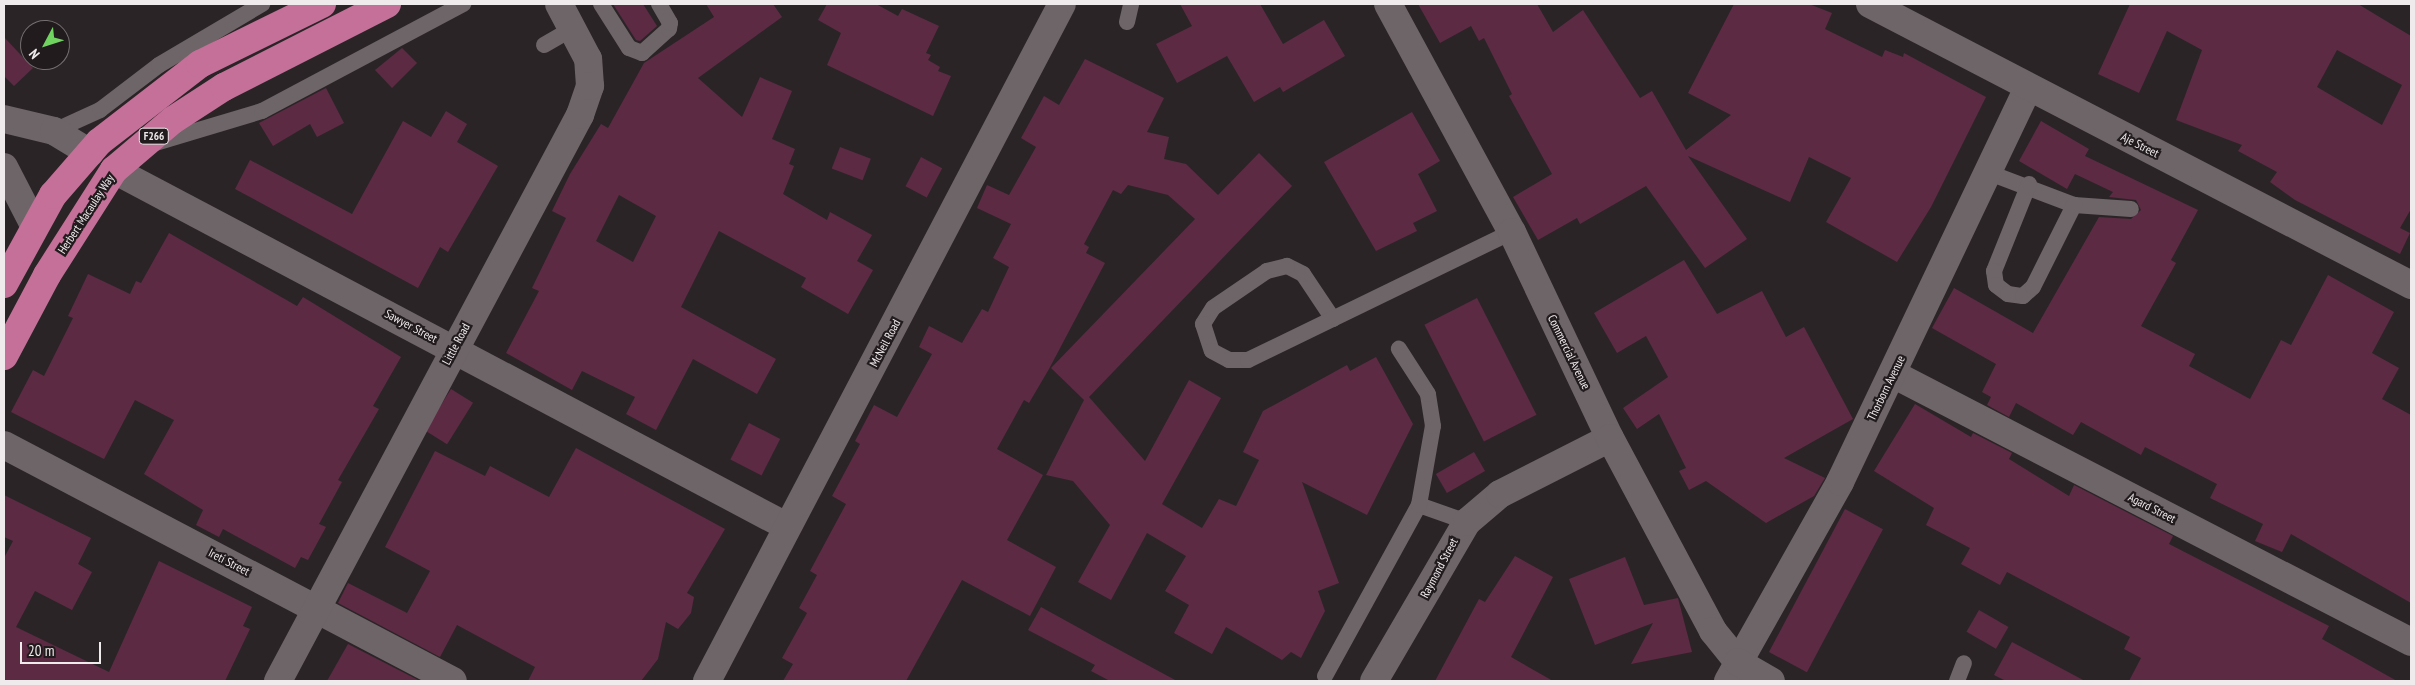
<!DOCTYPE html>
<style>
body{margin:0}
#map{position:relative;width:2415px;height:685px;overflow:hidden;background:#2b2427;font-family:"PT Sans Narrow",sans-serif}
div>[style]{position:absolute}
.building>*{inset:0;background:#5c2a43;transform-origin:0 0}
.lane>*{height:16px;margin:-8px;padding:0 8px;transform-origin:8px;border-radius:8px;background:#6d6568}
.street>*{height:28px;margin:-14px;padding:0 14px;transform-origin:14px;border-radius:14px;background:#6d6568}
.secondary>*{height:28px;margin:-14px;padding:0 14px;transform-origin:14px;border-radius:14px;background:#6d6568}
.highway>*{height:28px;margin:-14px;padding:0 14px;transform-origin:14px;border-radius:14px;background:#c47098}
span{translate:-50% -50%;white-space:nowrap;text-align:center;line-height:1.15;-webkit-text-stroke:4.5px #221b1e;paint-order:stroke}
.shield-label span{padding:1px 4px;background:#221b1e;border:1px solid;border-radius:4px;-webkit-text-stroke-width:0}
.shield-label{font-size:11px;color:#efeaec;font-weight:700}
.street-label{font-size:12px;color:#efeaec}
.frame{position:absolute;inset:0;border:5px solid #efeaec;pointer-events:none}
.north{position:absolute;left:20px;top:20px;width:50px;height:50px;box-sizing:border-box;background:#221b1e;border:1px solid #746e70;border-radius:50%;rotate:230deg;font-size:14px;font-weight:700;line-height:20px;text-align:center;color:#efeaec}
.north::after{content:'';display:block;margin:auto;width:18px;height:22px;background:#70d35f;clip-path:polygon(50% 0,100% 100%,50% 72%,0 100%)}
.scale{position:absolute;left:20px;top:642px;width:81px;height:22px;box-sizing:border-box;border:2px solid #efeaec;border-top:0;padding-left:6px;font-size:15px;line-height:18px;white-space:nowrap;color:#efeaec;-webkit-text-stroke:4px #221b1e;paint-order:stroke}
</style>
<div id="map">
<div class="building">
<i style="clip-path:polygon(613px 4px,643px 4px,657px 26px,640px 41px,636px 40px)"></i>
<i style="clip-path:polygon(evenodd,706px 4px,773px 4px,782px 17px,698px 78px,742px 117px,760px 77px,792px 91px,772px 139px,795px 149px,789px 164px,794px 166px,783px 194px,827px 220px,830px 212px,872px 235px,857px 261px,873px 270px,848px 314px,801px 287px,806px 278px,719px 231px,681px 307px,776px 359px,757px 394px,693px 359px,656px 430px,626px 414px,635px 397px,582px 371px,572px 390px,506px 353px,539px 291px,532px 288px,566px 218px,552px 211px,570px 174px,601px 124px,608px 128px,644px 63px,714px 17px,706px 4px,619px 195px,656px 216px,633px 262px,596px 241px,619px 195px)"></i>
<i style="clip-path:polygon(827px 4px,876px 4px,898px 16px,902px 9px,939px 26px,926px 53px,931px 55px,928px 60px,940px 67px,938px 71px,951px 76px,933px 116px,827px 65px,841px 33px,818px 20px)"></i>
<i style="clip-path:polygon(1180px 4px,1260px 4px,1283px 44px,1324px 20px,1345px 56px,1283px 92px,1280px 87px,1254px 102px,1227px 56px,1177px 83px,1156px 44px,1192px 26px)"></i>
<i style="clip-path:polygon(1418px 4px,1537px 4px,1553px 32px,1583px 10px,1640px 98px,1652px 91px,1686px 150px,1731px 115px,1688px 93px,1734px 4px,1809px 4px,1832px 13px,1825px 29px,1882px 57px,1885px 50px,1903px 57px,1904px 53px,1986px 97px,1931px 207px,1897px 262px,1826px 222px,1851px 178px,1809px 157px,1790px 202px,1688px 156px,1747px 239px,1705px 268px,1646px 186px,1580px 224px,1577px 218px,1538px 240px,1513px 197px,1552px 174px,1509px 96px,1512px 94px,1484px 38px,1479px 41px,1471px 26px,1440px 43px)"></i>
<i style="clip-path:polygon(evenodd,2130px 4px,2358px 4px,2411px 36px,2411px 209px,2400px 228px,2410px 233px,2400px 254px,2295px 200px,2270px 182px,2277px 172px,2238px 151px,2242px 145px,2176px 120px,2202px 50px,2167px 31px,2139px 93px,2098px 74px,2130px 4px,2337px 50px,2402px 85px,2382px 125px,2317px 87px,2337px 50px)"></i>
<i style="clip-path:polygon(4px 37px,33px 68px,14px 86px,4px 76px)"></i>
<i style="clip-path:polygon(402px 48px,417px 63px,392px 88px,375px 70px)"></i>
<i style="clip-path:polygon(1085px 59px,1164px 98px,1147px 132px,1169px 137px,1164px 159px,1186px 164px,1218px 195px,1259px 153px,1292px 186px,1089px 397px,1145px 461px,1189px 380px,1221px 398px,1162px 504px,1202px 528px,1219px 499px,1236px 506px,1259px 460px,1243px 452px,1263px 411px,1347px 365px,1350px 371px,1376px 357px,1413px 424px,1367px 515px,1302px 482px,1339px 583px,1318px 591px,1325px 611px,1301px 658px,1291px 652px,1282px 660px,1226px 627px,1212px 654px,1174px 633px,1189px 605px,1165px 591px,1186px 556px,1147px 533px,1111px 600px,1078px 582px,1110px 525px,1073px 481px,1046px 475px,1084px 400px,1051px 368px,1195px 219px,1168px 195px,1128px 185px,1121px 194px,1113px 190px,1084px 244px,1089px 247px,1086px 253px,1105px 263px,1049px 369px,1029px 403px,1024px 400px,997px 449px,1043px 475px,1007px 540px,1056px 567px,1030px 616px,962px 580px,906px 681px,783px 681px,793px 664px,782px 658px,807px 613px,799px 608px,817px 575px,810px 571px,846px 504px,832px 496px,860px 444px,855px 441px,874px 405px,897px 417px,932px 354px,919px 347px,929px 326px,962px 343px,982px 309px,988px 312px,1009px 267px,993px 258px,1011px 224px,977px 208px,987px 185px,1009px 195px,1036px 147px,1021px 138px,1044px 96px,1059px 105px)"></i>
<i style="clip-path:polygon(326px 88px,344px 123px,317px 137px,310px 124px,273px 146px,259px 123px)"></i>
<i style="clip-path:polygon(446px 111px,467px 124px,457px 142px,498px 166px,448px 252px,440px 247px,418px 288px,235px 189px,250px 160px,352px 214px,403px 121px,431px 137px)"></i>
<i style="clip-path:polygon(1412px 112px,1440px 161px,1418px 174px,1437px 211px,1413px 223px,1417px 231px,1376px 251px,1324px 162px)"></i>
<i style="clip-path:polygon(2041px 121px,2089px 149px,2085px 156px,2198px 210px,2171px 260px,2176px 263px,2141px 326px,2195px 354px,2189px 366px,2250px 399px,2281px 340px,2291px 345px,2328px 275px,2394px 312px,2372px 353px,2399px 368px,2382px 399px,2411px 415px,2411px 603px,2291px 534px,2282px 552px,2255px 541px,2263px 524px,2210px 498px,2217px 484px,2145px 447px,2141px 455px,2081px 422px,2073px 435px,2016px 403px,2009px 417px,1987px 405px,1991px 397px,1982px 392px,1996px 364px,1932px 328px,1954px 288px,2033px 333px,2099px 217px,2131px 219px,2141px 210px,2136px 200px,2109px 197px,2113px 192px,2075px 174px,2067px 189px,2019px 161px)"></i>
<i style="left:840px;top:147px;width:33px;height:23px;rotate:21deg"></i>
<i style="left:921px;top:157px;width:24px;height:33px;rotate:28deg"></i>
<i style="clip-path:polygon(169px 233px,297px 306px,303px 297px,401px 357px,373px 406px,379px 409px,338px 480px,342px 482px,319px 524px,326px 527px,308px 560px,301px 557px,295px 568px,223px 529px,219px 537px,196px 525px,203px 510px,144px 474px,174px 420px,135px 400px,104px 459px,11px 412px,33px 370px,44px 376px,73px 318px,68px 316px,88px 274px,130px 294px,136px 281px,141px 283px)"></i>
<i style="clip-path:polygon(1684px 260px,1717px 314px,1762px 291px,1786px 337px,1804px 327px,1853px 419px,1784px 458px,1825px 478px,1814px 496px,1766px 523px,1706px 481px,1689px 490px,1679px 471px,1686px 468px,1659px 414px,1637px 429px,1623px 408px,1668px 377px,1646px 336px,1617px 353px,1594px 313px)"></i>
<i style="left:1477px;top:298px;width:131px;height:59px;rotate:63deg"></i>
<i style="left:451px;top:389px;width:26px;height:49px;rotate:32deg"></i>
<i style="clip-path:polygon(1915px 404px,1971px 437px,1973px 433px,2012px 453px,2009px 459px,2069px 496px,2074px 485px,2173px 536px,2169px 544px,2329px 626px,2322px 639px,2397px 681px,2129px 681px,2141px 658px,2124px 649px,2130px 637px,2007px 572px,2000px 585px,1961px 564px,1970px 548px,1926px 525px,1934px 508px,1874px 471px)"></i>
<i style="left:749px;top:423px;width:35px;height:41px;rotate:27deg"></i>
<i style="clip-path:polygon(576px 448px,725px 529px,687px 593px,694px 597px,691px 613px,678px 629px,666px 622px,658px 659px,641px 681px,528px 681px,535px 667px,457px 625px,440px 657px,338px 603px,348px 583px,407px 613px,430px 571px,385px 547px,435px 451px,485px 476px,490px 466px,549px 497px)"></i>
<i style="left:1474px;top:452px;width:22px;height:44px;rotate:60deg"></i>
<i style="clip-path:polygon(4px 495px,91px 538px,78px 564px,92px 572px,72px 610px,35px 591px,16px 627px,109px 672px,159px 561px,252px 607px,243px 626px,250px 629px,225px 681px,4px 681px,4px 558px,13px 541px,4px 537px)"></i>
<i style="left:1845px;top:509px;width:43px;height:162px;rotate:28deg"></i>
<i style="clip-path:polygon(1515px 556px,1553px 577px,1511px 657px,1553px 681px,1435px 681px,1479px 599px,1485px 602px)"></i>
<i style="clip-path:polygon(1625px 557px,1644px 605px,1678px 598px,1692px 652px,1631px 664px,1653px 623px,1595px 645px,1569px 579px)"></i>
<i style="clip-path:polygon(1041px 607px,1099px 639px,1177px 681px,1110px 681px,1091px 671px,1095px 665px,1028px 630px)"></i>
<i style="left:1979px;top:610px;width:34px;height:25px;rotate:30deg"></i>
<i style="clip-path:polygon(2012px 642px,2085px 681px,2006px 681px,1994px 675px)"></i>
<i style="clip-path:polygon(348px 644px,420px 681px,327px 681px)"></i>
</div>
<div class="lane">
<i style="left:601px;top:4px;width:52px;rotate:57.5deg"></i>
<i style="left:629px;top:48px;width:14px;rotate:21deg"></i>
<i style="left:642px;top:53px;width:36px;rotate:-42deg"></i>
<i style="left:669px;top:29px;width:6px;rotate:-81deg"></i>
<i style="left:670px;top:23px;width:22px;rotate:-120deg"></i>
<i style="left:1127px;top:22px;width:18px;rotate:-77deg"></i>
<i style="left:544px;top:45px;width:34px;rotate:-30deg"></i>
<i style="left:54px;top:131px;width:51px;rotate:-24.5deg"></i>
<i style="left:100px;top:110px;width:74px;rotate:-37.3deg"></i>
<i style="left:159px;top:65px;width:120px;rotate:-30.6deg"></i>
<i style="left:152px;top:144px;width:115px;rotate:-16.7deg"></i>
<i style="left:262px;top:111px;width:228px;rotate:-28deg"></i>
<i style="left:1987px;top:172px;width:93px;rotate:20.8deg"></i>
<i style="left:2074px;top:205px;width:57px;rotate:4deg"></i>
<i style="left:2029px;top:184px;width:94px;rotate:111.9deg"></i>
<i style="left:1994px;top:271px;width:14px;rotate:82deg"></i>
<i style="left:1996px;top:285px;width:15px;rotate:37deg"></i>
<i style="left:2008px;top:294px;width:15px;rotate:8deg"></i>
<i style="left:2023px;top:296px;width:13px;rotate:-42deg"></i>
<i style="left:2033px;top:287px;width:92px;rotate:-63.4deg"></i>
<i style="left:1333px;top:319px;width:54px;rotate:-123.7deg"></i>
<i style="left:1303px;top:274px;width:18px;rotate:-153deg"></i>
<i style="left:1287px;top:266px;width:21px;rotate:166deg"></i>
<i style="left:1267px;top:271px;width:65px;rotate:145.6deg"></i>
<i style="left:1213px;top:308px;width:19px;rotate:122deg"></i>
<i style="left:1203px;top:324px;width:28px;rotate:72deg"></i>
<i style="left:1212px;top:351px;width:19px;rotate:28deg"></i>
<i style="left:1229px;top:360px;width:19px"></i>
<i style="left:1248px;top:360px;width:293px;rotate:-25.9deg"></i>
<i style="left:1419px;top:505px;width:51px;rotate:19.5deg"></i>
<i style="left:1325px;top:676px;width:195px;rotate:-61.2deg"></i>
<i style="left:1419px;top:505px;width:80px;rotate:-80deg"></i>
<i style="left:1433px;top:426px;width:32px;rotate:-99deg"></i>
<i style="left:1428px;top:394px;width:54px;rotate:-122.8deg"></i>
<i style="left:1957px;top:681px;width:19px;rotate:-69deg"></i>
</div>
<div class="street">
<i style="left:114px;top:170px;width:760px;rotate:27.91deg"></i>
<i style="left:1893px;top:374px;width:583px;rotate:27.36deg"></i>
<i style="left:4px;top:445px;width:507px;rotate:27.73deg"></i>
<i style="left:278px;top:681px;width:642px;rotate:-61.92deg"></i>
<i style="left:580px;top:115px;width:31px;rotate:-71deg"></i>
<i style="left:590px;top:86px;width:27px;rotate:-94deg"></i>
<i style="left:588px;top:59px;width:62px;rotate:-117.8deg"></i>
<i style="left:707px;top:681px;width:764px;rotate:-62.33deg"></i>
<i style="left:1374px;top:681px;width:184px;rotate:-59.7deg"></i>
<i style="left:1467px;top:522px;width:43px;rotate:-40.3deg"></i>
<i style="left:1500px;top:494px;width:123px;rotate:-27deg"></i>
<i style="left:1728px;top:681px;width:228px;rotate:-60.6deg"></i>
<i style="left:1840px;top:482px;width:437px;rotate:-64.5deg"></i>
</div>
<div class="secondary">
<i style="left:1388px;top:4px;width:260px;rotate:61.5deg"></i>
<i style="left:1512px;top:232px;width:228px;rotate:64.6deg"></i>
<i style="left:1610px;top:438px;width:219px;rotate:61.9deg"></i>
<i style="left:1713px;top:631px;width:40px;rotate:51deg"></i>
<i style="left:1738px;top:662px;width:38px;rotate:30deg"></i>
<i style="left:1870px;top:4px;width:610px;rotate:27.45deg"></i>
<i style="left:4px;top:119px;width:51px;rotate:13.5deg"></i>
<i style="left:54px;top:131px;width:42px;rotate:31.4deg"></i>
<i style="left:4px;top:167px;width:65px;rotate:62.7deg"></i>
</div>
<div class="highway">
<i style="left:4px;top:284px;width:102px;rotate:-61.2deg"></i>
<i style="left:53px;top:195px;width:70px;rotate:-49deg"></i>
<i style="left:99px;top:142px;width:128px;rotate:-37.7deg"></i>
<i style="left:200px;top:64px;width:136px;rotate:-26.2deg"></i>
<i style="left:4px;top:356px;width:92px;rotate:-62deg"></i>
<i style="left:47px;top:275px;width:125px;rotate:-57.5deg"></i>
<i style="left:114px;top:170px;width:77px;rotate:-40.3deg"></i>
<i style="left:173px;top:120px;width:61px;rotate:-32.9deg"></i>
<i style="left:224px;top:87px;width:183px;rotate:-27deg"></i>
</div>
<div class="shield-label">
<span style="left:154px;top:136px">F266</span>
</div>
<div class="street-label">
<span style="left:2140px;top:145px;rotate:27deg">Aje Street</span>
<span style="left:86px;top:214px;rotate:-57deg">Herbert Macaulay Way</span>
<span style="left:411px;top:326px;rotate:28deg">Sawyer Street</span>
<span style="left:885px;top:343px;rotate:-62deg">McNeil Road</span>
<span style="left:456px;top:344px;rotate:-62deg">Little Road</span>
<span style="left:1569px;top:352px;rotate:64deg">Commercial Avenue</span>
<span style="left:1886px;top:388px;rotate:-64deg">Thorborn Avenue</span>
<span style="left:2152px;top:508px;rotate:27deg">Agard Street</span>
<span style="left:229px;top:562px;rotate:27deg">Ireti Street</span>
<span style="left:1439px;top:568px;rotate:-62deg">Raymond Street</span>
</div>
<div class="frame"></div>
<div class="north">N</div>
<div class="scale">20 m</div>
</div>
